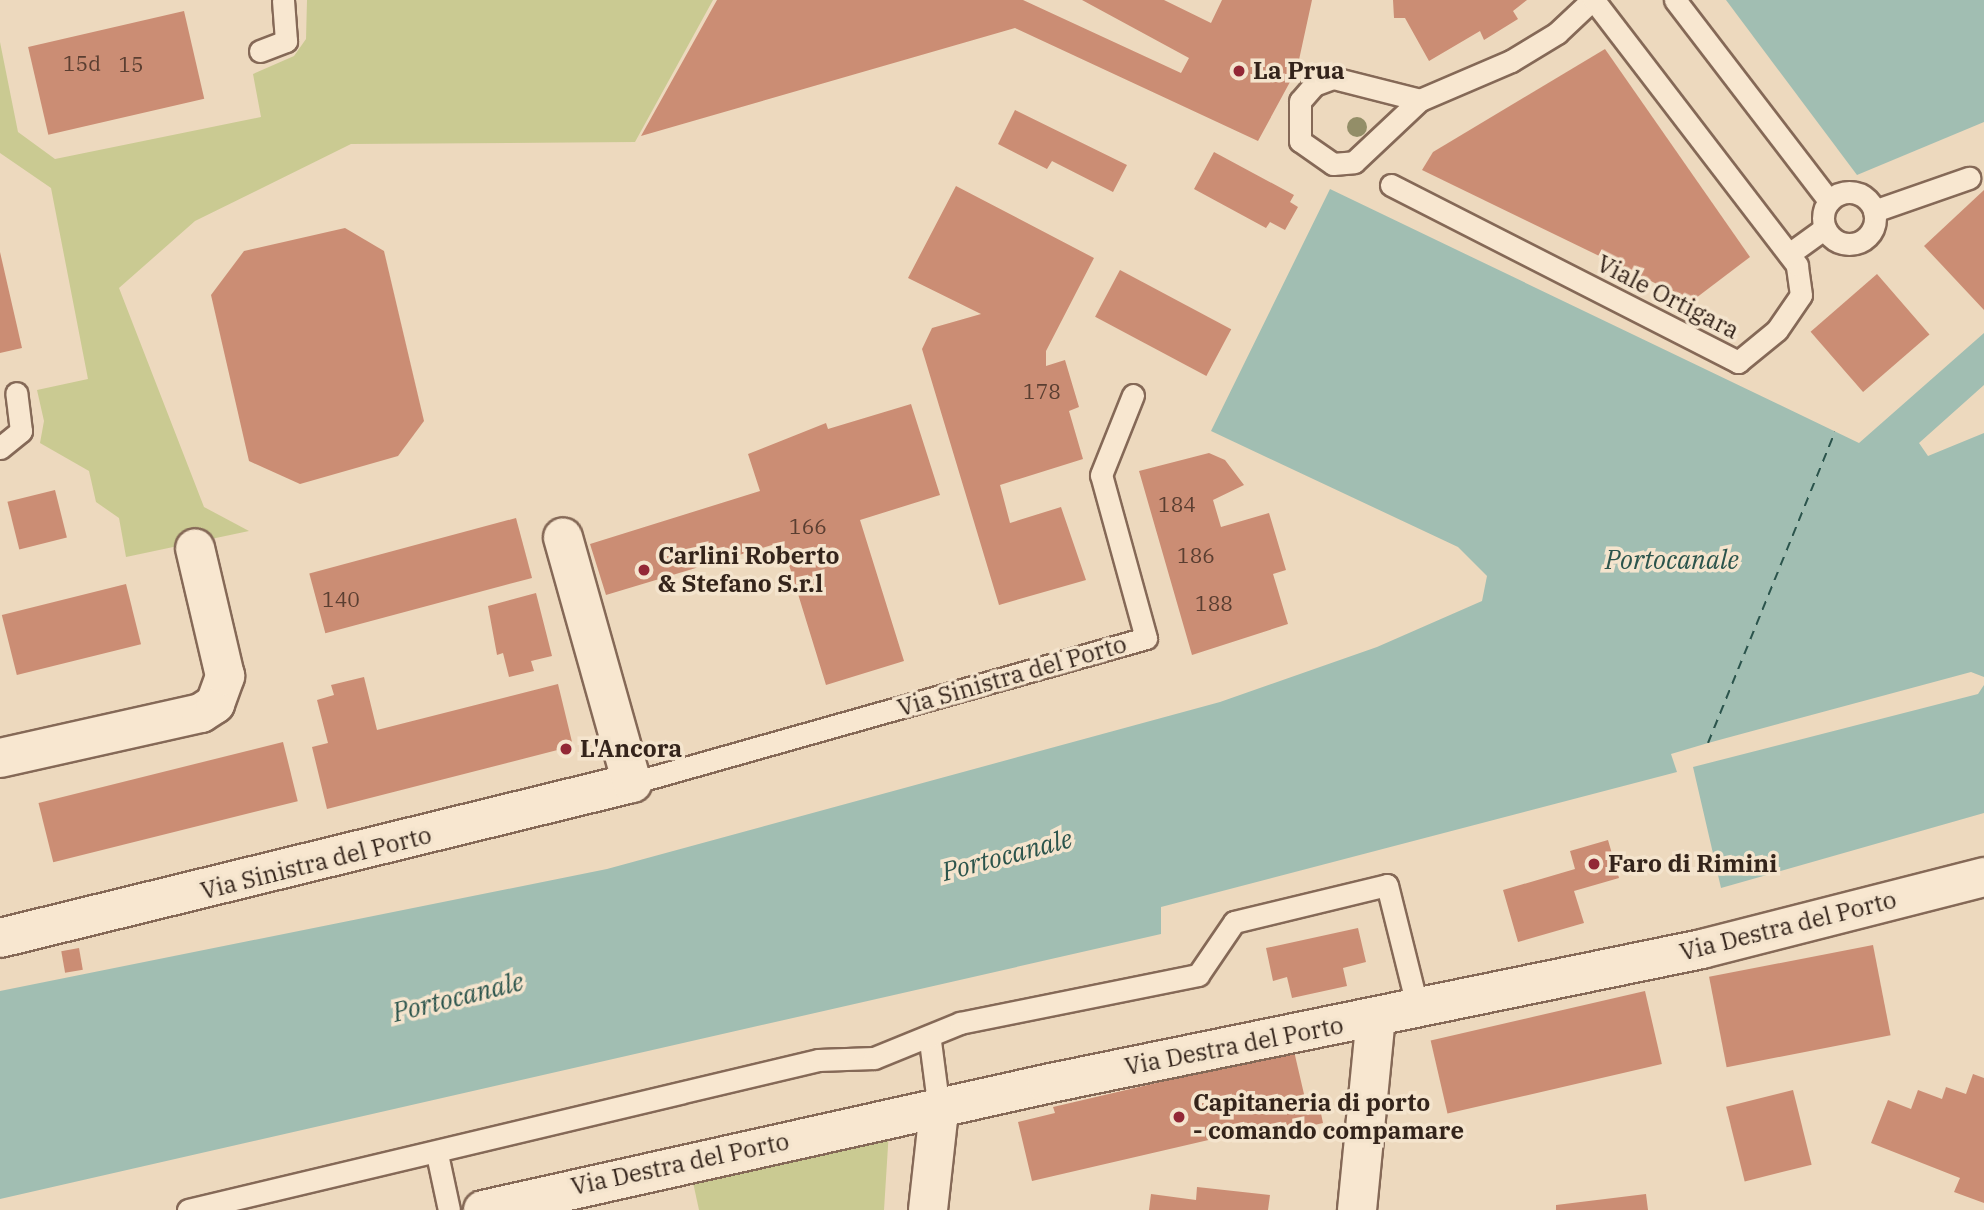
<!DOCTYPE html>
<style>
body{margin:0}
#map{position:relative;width:1984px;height:1210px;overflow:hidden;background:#edd9be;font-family:"IBM Plex Serif",serif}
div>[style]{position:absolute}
.green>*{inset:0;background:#caca92}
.water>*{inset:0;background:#a1beb2}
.ferry>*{height:2px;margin-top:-1px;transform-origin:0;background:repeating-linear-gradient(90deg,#2b544c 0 9px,transparent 0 16px)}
.building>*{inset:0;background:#cb8d74;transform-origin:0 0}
.roads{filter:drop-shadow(2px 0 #856957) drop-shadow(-2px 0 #856957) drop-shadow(0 2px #856957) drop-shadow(0 -2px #856957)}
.lane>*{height:21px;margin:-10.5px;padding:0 10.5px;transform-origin:10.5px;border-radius:10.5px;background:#f8e7d0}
.lane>.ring{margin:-10.5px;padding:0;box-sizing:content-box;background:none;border:21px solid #f8e7d0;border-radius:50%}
.street>*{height:38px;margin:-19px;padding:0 19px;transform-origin:19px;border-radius:19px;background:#f8e7d0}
.secondary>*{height:38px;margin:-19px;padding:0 19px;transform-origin:19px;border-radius:19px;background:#f8e7d0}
.trees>*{width:20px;height:20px;margin:-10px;border-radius:50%;background:#938e68}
.dots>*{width:19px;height:19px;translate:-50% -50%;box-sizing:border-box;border:4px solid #f4e4cd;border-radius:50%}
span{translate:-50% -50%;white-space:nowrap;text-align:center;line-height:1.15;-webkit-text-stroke:7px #f4e4cd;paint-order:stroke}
.number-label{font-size:21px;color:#5a3e31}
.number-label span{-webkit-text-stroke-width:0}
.poi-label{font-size:24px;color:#34241b;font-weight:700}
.left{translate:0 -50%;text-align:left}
.street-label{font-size:24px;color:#34241b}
.water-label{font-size:26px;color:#2b544c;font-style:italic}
</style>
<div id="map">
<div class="green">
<i style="clip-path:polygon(307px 0,713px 0,635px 142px,351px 144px,195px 221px,119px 288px,204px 507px,249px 531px,126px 557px,119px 518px,96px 502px,89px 471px,40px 443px,44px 421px,37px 390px,88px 379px,51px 188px,0 153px,0 42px,18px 132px,55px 159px,261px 117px,253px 74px,294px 56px,306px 39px)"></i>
<i style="clip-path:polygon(889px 1130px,884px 1210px,699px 1210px,691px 1173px)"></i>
</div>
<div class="water">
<i style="clip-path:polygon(1726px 0,1984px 0,1984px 122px,1857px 175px)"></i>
<i style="clip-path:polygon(1330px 189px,1859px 443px,1984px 333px,1984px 385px,1919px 443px,1928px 456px,1984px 433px,1984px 677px,1971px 672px,1708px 743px,1671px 754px,1677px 772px,1161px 907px,1161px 934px,0 1199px,0 991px,607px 869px,1220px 702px,1377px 647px,1482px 601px,1487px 576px,1458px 547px,1211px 431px)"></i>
<i style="clip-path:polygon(1984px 685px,1984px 813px,1721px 888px,1693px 767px,1978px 694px)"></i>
</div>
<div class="ferry">
<i style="left:1708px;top:743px;width:336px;rotate:-67.8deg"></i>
</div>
<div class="building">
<i style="clip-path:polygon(717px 0,1023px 0,1181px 73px,1189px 58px,1082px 0,1164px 0,1211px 23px,1222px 0,1312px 0,1297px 69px,1258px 141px,1015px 28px,641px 136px)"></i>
<i style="clip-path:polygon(1393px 0,1527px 0,1513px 11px,1518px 19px,1484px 40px,1480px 31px,1429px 61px,1405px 18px,1394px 18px)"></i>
<i style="left:184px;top:11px;width:90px;height:160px;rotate:77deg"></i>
<i style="clip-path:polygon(1605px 49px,1750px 257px,1692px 301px,1422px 170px,1433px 152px)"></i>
<i style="clip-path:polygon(1015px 110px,1127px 165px,1113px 192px,1052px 161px,1047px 169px,998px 144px)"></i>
<i style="clip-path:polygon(1214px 152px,1294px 195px,1290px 202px,1298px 207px,1285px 230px,1270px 222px,1266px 228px,1194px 189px)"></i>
<i style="clip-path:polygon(956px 186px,1094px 258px,1046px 351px,1046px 366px,1065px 360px,1079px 407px,1069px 411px,1083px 459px,1000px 485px,1010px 523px,1061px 507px,1086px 580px,999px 605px,922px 349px,932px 328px,981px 314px,908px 278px)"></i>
<i style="clip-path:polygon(1984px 190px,1984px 310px,1924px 246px)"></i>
<i style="clip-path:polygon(345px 228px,384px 251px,424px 421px,398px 456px,300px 484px,249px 461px,211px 295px,244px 251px)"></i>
<i style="clip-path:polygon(0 252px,22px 348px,0 353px)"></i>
<i style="left:1120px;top:270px;width:126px;height:53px;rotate:28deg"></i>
<i style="left:1877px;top:274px;width:80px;height:88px;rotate:49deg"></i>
<i style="clip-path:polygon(911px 404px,940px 495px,860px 520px,904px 661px,826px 685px,782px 542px,606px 595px,590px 544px,760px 491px,748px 454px,826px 423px,828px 429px)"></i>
<i style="clip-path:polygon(1209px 453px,1225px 460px,1244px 485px,1213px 500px,1221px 527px,1269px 513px,1286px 570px,1273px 574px,1288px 624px,1192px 655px,1139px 471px)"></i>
<i style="left:55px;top:490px;width:49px;height:49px;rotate:76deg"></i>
<i style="left:516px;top:518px;width:62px;height:214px;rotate:75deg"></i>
<i style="left:126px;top:584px;width:62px;height:128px;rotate:76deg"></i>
<i style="clip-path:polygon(536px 593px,552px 656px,531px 661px,534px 671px,509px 677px,503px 653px,497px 655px,488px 606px)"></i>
<i style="clip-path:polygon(364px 677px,377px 730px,558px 684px,573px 746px,327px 809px,312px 747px,328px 743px,317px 700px,334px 695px,331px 685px)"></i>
<i style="left:283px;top:742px;width:61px;height:252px;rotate:76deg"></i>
<i style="clip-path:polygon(1608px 840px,1619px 878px,1574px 891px,1584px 923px,1518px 942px,1503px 890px,1575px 869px,1570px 851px)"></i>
<i style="clip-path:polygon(1358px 928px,1366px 962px,1343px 968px,1347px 986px,1292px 998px,1287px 977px,1273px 981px,1266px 948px)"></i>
<i style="left:1873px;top:945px;width:92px;height:167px;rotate:79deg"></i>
<i style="left:79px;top:948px;width:22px;height:18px;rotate:80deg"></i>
<i style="left:1645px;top:991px;width:75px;height:220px;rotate:77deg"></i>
<i style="clip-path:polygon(1294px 1051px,1307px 1107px,1319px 1104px,1323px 1123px,1288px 1131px,1286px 1122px,1032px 1181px,1018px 1122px,1055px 1113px,1053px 1107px)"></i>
<i style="clip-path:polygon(1973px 1074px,1984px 1078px,1984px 1203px,1954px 1192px,1960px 1178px,1871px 1143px,1888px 1100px,1911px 1109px,1918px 1090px,1942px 1099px,1946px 1087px,1966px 1094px)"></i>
<i style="left:1793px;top:1090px;width:77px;height:69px;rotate:76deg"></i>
<i style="clip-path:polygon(1197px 1187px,1270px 1195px,1268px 1210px,1149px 1210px,1151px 1194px,1196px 1200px)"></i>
<i style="clip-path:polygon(1646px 1194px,1648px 1210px,1556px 1210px,1556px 1205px)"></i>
</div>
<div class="roads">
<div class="lane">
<i style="left:1675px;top:0;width:253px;rotate:52.5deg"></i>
<i style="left:260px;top:51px;width:28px;rotate:-21deg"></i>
<i style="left:286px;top:41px;width:41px;rotate:-94.2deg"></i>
<i style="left:1420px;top:100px;width:90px;rotate:-165.8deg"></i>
<i style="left:1333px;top:78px;width:20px;rotate:160deg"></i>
<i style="left:1314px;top:85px;width:21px;rotate:131deg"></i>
<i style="left:1300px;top:101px;width:40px;rotate:90deg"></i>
<i style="left:1300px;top:141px;width:40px;rotate:34.9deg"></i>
<i style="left:1333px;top:164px;width:21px;rotate:-5deg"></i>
<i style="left:1354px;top:162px;width:91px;rotate:-43.2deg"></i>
<i style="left:1420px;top:100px;width:99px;rotate:-23.2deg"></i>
<i style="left:1511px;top:61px;width:54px;rotate:-31.3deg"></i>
<i style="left:1557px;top:33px;width:48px;rotate:-43.3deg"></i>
<i style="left:1391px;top:185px;width:390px;rotate:27deg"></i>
<i style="left:1738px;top:362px;width:50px;rotate:-39.4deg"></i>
<i style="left:1777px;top:330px;width:42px;rotate:-55.6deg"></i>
<i style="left:1801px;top:295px;width:30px;rotate:-98deg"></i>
<i style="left:1797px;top:265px;width:334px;rotate:-127.5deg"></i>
<i class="ring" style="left:1823px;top:192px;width:31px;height:31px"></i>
<i style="left:1874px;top:211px;width:101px;rotate:-19.2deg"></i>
<i style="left:1789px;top:254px;width:44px;rotate:-35.8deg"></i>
<i style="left:0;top:448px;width:27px;rotate:-39deg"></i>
<i style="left:21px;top:431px;width:38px;rotate:-97deg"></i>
<i style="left:632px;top:783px;width:534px;rotate:-15.75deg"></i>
<i style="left:1146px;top:638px;width:169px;rotate:-105.4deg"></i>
<i style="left:1101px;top:475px;width:86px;rotate:-68.2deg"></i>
<i style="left:930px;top:1041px;width:70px;rotate:82.6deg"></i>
<i style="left:437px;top:1154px;width:57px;rotate:77.9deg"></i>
<i style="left:188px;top:1210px;width:648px;rotate:-13.39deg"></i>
<i style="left:818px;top:1060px;width:56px;rotate:-2deg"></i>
<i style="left:874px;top:1058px;width:93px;rotate:-22.1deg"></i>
<i style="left:960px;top:1023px;width:243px;rotate:-11.4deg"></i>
<i style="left:1198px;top:975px;width:64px;rotate:-55.8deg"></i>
<i style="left:1234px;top:922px;width:157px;rotate:-13.6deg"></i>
<i style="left:1387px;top:885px;width:128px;rotate:76deg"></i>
</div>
<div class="street">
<i style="left:0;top:758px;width:206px;rotate:-12.6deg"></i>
<i style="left:201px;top:713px;width:17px;rotate:-33deg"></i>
<i style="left:215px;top:704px;width:30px;rotate:-70deg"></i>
<i style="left:225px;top:676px;width:131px;rotate:-103.2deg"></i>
<i style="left:0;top:938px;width:651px;rotate:-13.78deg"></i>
<i style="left:632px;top:783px;width:255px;rotate:-105.7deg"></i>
<i style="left:928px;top:1210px;width:101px;rotate:-83.7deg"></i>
<i style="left:1357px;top:1210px;width:194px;rotate:-84.4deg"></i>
</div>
<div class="secondary">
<i style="left:483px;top:1210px;width:577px;rotate:-12.61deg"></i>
<i style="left:1046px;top:1084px;width:670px;rotate:-11.63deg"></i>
<i style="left:1702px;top:949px;width:291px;rotate:-14.3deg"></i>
</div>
</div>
<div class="trees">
<i style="left:1357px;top:127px"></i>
</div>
<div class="dots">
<i style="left:1239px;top:71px;background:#932836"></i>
<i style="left:644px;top:570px;background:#932836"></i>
<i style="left:566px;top:749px;background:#932836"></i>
<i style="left:1594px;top:864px;background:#932836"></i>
<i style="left:1179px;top:1117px;background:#932836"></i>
</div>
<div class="number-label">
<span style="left:82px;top:63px">15d</span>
<span style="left:131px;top:64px">15</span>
<span style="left:1042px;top:391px">178</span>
<span style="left:1177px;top:504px">184</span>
<span style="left:808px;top:526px">166</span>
<span style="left:1196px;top:555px">186</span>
<span style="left:341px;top:599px">140</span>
<span style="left:1214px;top:603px">188</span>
</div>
<div class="poi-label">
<span class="left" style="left:1253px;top:71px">La Prua</span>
<span class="left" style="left:658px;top:570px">Carlini Roberto<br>&amp; Stefano S.r.l</span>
<span class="left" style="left:580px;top:749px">L'Ancora</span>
<span class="left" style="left:1608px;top:864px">Faro di Rimini</span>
<span class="left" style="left:1193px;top:1117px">Capitaneria di porto<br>- comando compamare</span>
</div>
<div class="street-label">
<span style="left:1668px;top:297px;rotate:27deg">Viale Ortigara</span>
<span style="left:1012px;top:676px;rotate:-16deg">Via Sinistra del Porto</span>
<span style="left:316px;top:863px;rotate:-14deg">Via Sinistra del Porto</span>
<span style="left:1788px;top:926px;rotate:-14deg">Via Destra del Porto</span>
<span style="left:1234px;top:1046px;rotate:-11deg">Via Destra del Porto</span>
<span style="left:680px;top:1164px;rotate:-12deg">Via Destra del Porto</span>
</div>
<div class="water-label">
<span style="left:1672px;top:560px">Portocanale</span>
<span style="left:1007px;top:855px;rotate:-15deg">Portocanale</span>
<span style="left:458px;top:997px;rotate:-14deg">Portocanale</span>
</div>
</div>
